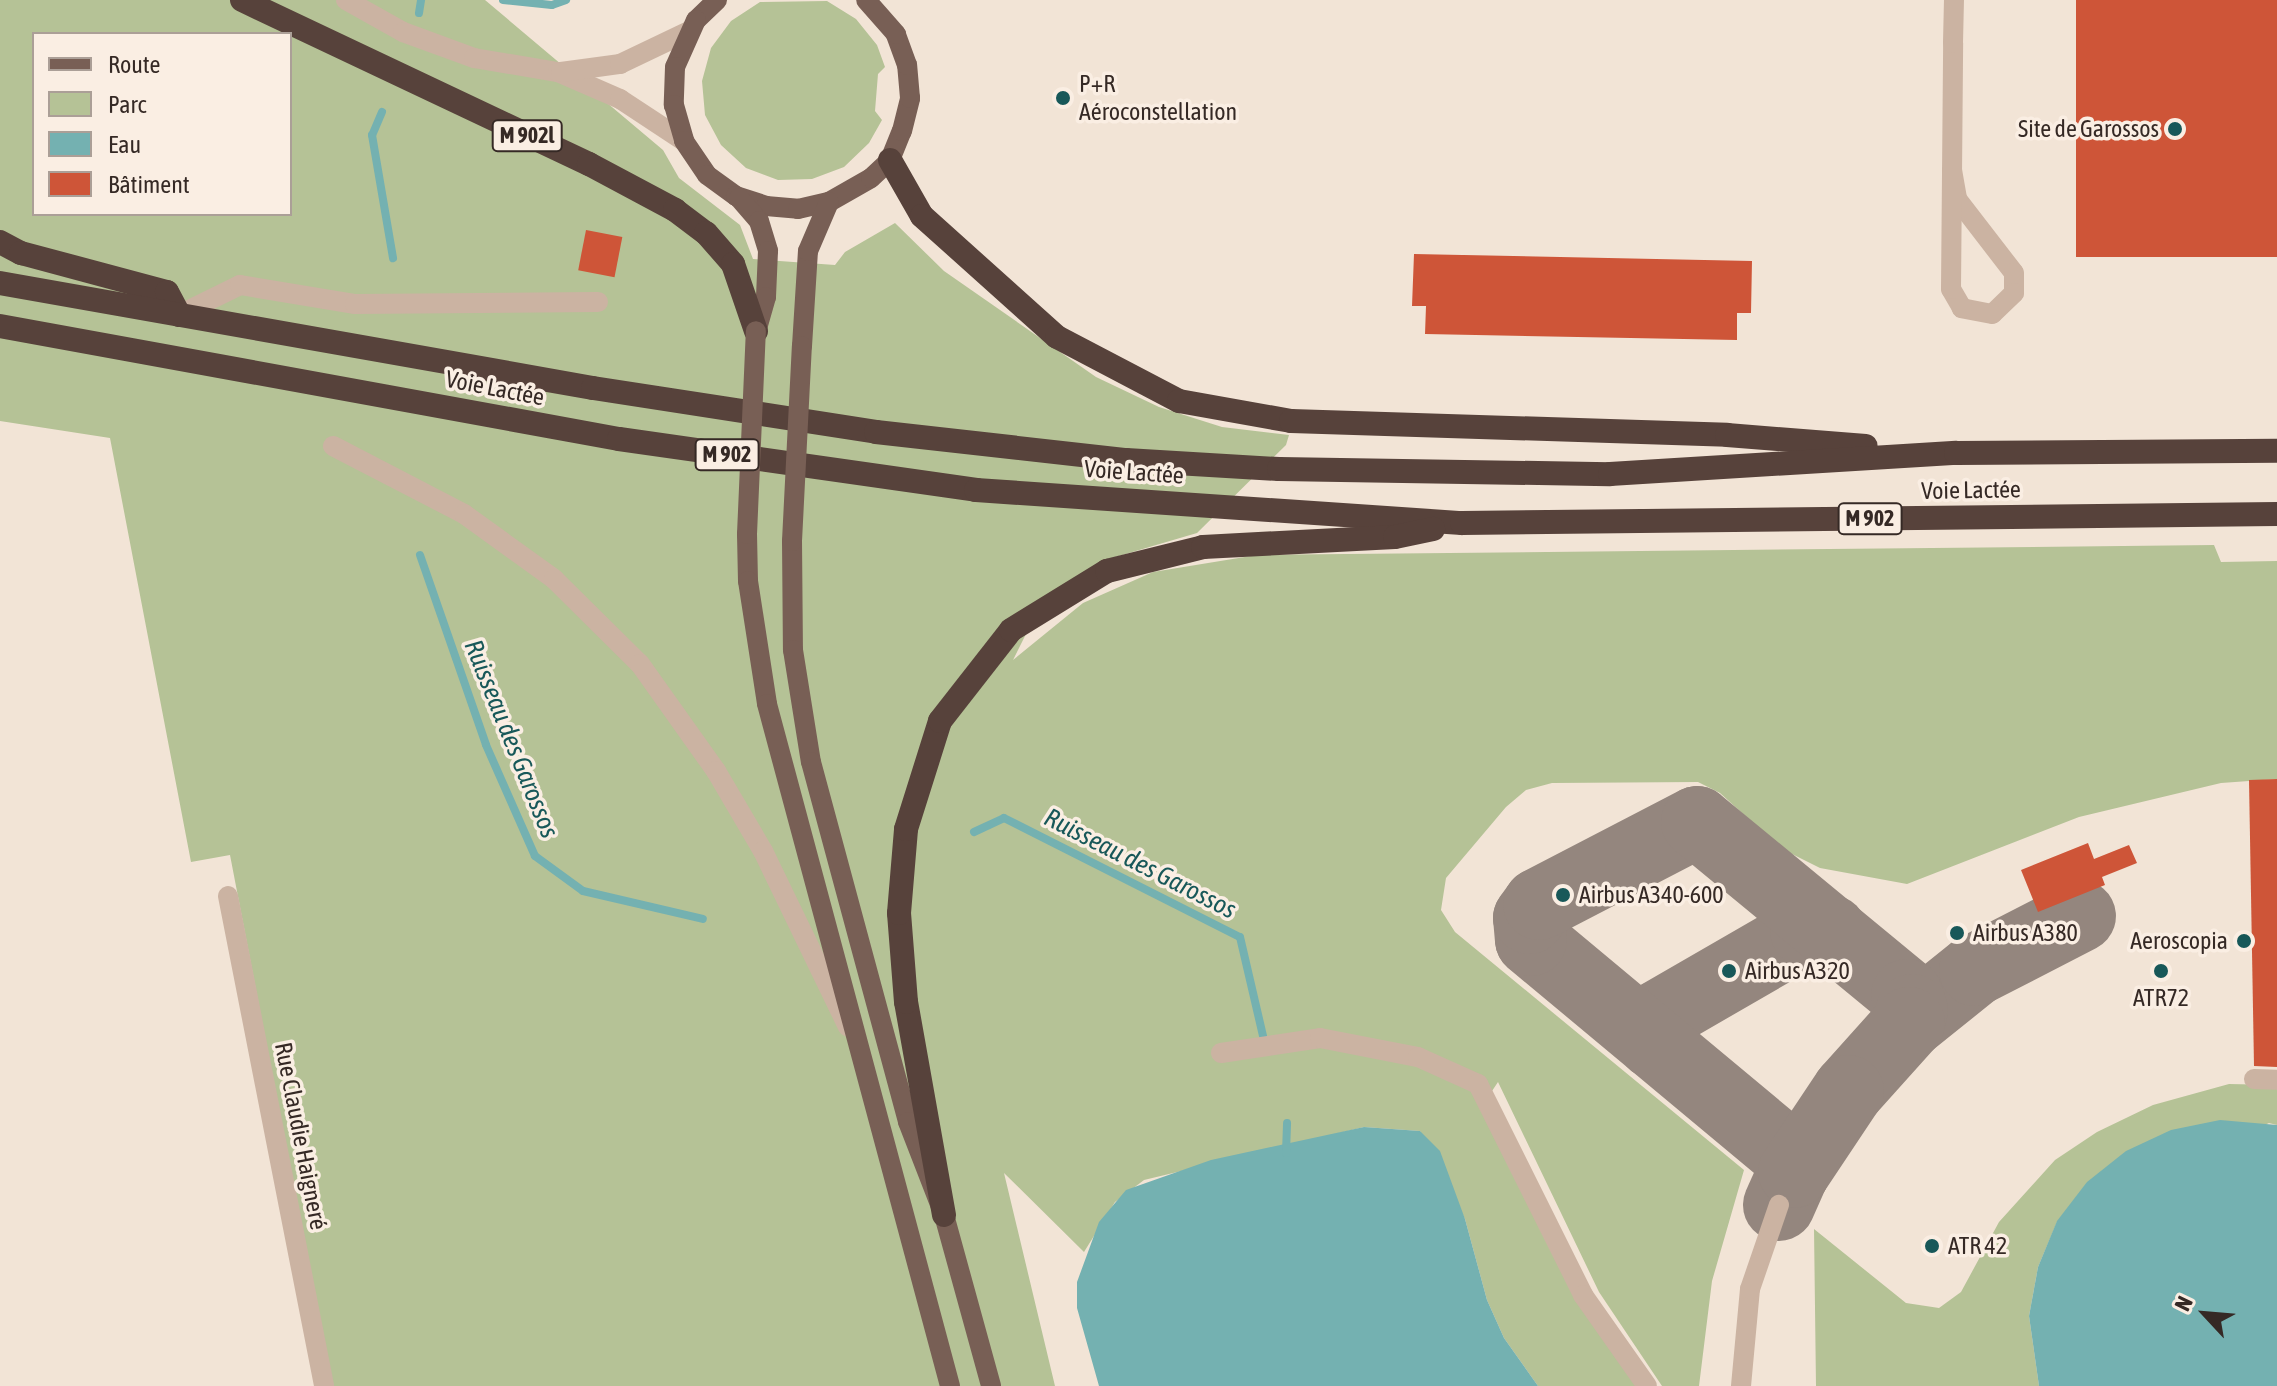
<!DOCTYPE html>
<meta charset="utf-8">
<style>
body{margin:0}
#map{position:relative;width:2277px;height:1386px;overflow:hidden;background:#f2e4d6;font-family:"Asap Condensed",sans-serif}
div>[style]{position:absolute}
.green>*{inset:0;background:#b5c296}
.water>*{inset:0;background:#74b1b1}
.stream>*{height:8px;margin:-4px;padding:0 4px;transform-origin:4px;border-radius:4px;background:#74b1b1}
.taxiway>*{height:72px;margin:-36px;padding:0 36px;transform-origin:36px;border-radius:36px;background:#94867e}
.building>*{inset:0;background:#ce5538;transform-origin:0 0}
.minor>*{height:20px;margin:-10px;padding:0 10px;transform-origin:10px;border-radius:10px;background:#cbb3a2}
.major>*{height:20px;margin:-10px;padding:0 10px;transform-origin:10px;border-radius:10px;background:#785f55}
.highway>*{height:24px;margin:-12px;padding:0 12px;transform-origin:12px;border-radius:12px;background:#57423b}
.major-bridge>*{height:20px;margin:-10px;padding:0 10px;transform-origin:10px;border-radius:10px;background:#785f55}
.dots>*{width:22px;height:22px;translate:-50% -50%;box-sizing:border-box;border:4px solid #faeee3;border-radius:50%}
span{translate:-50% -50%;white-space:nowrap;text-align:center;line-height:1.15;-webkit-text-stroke:7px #faeee3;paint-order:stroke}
.shield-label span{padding:2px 6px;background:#faeee3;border:2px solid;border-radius:6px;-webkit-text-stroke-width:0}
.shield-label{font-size:22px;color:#352925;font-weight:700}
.poi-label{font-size:24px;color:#352925}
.left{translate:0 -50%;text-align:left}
.right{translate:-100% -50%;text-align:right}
.street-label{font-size:24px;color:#352925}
.water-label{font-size:26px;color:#185859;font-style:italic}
.legend{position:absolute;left:32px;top:32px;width:260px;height:184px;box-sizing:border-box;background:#faeee3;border:2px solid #ab9f97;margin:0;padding:10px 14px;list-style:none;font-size:24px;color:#352925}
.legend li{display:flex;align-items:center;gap:16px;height:40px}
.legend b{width:40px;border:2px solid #ab9f97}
.north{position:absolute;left:2165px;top:1274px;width:80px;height:80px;-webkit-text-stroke:6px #faeee3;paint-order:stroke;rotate:296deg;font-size:22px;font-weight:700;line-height:32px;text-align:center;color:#352925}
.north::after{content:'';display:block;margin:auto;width:28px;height:36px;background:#352925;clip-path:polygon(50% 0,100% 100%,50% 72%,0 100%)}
</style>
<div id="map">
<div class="green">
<i style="clip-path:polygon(evenodd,0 0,485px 0,663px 150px,679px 178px,740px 225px,753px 259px,835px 265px,845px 252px,895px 223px,944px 271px,1096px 377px,1159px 407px,1222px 427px,1289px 435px,1286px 445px,1197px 533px,1112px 558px,1042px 602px,1013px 660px,1083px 603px,1153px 572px,1257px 555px,2214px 545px,2221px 562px,2277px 561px,2277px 779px,2221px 783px,2079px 817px,1907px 884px,1820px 868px,1782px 849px,1720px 793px,1698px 782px,1552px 783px,1526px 790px,1506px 807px,1446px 878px,1441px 910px,1455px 932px,1744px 1170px,1712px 1281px,1699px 1386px,1662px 1386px,1599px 1292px,1498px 1082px,1488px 1097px,1587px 1295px,1647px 1386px,1538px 1386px,1504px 1338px,1487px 1300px,1465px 1219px,1420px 1131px,1364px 1127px,1144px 1180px,1115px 1202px,1084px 1252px,1004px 1173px,1055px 1386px,332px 1386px,230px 855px,191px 862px,110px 438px,0 421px,0 0,34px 34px,290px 34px,290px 214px,34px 214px,34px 34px)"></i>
<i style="clip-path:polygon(827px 1px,856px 19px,877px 45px,885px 67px,878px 74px,875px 111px,882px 120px,869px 143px,844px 167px,812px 179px,778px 180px,746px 168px,721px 145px,705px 115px,702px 81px,711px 48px,731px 21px,760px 2px)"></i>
<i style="clip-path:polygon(2229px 1084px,2277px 1085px,2277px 1125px,2269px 1123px,2057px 1222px,2038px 1267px,2029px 1316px,2039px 1386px,1816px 1386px,1814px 1229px,1906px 1303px,1939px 1308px,1961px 1292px,1999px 1222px,2055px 1160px,2097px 1132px,2153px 1105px)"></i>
</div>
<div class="water">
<i style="clip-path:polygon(2220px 1120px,2277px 1125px,2277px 1386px,2039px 1386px,2029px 1316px,2038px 1267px,2057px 1221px,2087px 1182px,2126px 1151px,2171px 1130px)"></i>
<i style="clip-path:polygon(1364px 1127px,1420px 1131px,1440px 1151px,1465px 1219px,1487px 1300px,1504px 1338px,1538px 1386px,1099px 1386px,1077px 1308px,1077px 1282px,1099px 1222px,1126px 1190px,1211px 1160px)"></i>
</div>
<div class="stream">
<i style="left:503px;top:0;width:49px;rotate:5.8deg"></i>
<i style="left:552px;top:5px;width:15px;rotate:-20deg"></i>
<i style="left:419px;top:13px;width:13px;rotate:-81deg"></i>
<i style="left:382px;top:112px;width:25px;rotate:113deg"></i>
<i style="left:372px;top:135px;width:125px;rotate:80.3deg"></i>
<i style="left:420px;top:555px;width:201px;rotate:70.8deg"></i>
<i style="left:486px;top:745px;width:121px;rotate:66.2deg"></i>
<i style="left:535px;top:856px;width:59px;rotate:36.1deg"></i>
<i style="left:583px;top:891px;width:123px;rotate:13.1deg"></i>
<i style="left:974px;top:832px;width:33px;rotate:-25deg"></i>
<i style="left:1004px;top:818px;width:264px;rotate:26.8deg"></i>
<i style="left:1240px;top:937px;width:102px;rotate:76.9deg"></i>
<i style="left:1286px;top:1153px;width:30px;rotate:-88deg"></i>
</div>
<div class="taxiway">
<i style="left:1909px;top:1023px;width:85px;rotate:-38.8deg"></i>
<i style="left:1975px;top:970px;width:118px;rotate:-27.2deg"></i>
<i style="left:1654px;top:1043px;width:13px;rotate:-108deg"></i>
<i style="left:1650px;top:1031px;width:17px;rotate:-59deg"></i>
<i style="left:1659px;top:1016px;width:170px;rotate:-30deg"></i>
<i style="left:1806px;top:931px;width:25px"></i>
<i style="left:1779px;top:1205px;width:36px;rotate:-66deg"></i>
<i style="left:1794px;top:1172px;width:16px;rotate:-104deg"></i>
<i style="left:1790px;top:1156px;width:337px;rotate:-140.2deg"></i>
<i style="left:1531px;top:940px;width:22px;rotate:-95deg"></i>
<i style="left:1529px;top:918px;width:17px;rotate:-54deg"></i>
<i style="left:1539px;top:904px;width:178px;rotate:-27.4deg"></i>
<i style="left:1697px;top:822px;width:272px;rotate:39.5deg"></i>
<i style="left:1907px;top:995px;width:16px;rotate:72deg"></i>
<i style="left:1912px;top:1010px;width:13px;rotate:103deg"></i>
<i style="left:1909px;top:1023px;width:91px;rotate:131.9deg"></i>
<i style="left:1848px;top:1091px;width:97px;rotate:123.7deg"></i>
</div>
<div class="building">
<i style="left:2076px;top:0;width:201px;height:257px"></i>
<i style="left:586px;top:230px;width:37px;height:41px;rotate:11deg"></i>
<i style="clip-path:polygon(1414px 254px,1752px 261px,1751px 313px,1737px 313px,1737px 340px,1425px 334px,1426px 306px,1412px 306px)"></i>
<i style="clip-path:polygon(2277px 779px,2277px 1067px,2254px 1066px,2249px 780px)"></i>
<i style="clip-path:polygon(2088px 843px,2094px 859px,2129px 845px,2137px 863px,2102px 877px,2105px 885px,2038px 912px,2021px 870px)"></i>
</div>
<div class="minor">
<i style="left:346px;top:0;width:65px;rotate:29.3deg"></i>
<i style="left:403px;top:32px;width:76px;rotate:20.1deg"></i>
<i style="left:474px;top:58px;width:85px;rotate:9.5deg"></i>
<i style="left:558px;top:72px;width:68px;rotate:23.5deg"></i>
<i style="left:620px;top:99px;width:77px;rotate:33.3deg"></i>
<i style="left:561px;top:72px;width:60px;rotate:-7.7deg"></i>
<i style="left:620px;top:64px;width:76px;rotate:-25.6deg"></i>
<i style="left:1952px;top:170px;width:29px;rotate:80deg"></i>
<i style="left:1957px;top:199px;width:93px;rotate:52.4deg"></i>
<i style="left:2014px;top:273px;width:20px;rotate:90deg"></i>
<i style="left:2014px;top:293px;width:30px;rotate:136deg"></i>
<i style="left:1992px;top:314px;width:31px;rotate:-169deg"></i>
<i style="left:1962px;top:308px;width:22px;rotate:-120deg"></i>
<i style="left:1951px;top:289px;width:246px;rotate:-89.5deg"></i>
<i style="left:1953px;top:43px;width:43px;rotate:-88.7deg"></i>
<i style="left:179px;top:315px;width:68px;rotate:-26.2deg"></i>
<i style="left:240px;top:285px;width:117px;rotate:9.4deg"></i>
<i style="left:355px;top:304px;width:243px;rotate:-0.5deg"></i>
<i style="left:333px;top:446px;width:148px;rotate:27.4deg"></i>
<i style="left:464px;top:514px;width:111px;rotate:35.8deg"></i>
<i style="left:554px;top:579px;width:121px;rotate:44.7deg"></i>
<i style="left:640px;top:664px;width:131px;rotate:54.6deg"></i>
<i style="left:716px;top:771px;width:93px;rotate:59.6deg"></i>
<i style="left:763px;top:851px;width:195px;rotate:64.2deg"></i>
<i style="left:228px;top:896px;width:499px;rotate:78.9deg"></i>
<i style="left:1221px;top:1053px;width:100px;rotate:-8.6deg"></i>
<i style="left:1320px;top:1038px;width:100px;rotate:11deg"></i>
<i style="left:1418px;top:1057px;width:66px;rotate:24.2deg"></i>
<i style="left:1478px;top:1084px;width:236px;rotate:63.5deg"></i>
<i style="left:1583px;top:1295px;width:111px;rotate:54.9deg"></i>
<i style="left:2254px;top:1079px;width:23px;rotate:2deg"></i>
<i style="left:1741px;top:1386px;width:97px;rotate:-84.7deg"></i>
<i style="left:1750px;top:1289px;width:89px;rotate:-71deg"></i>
</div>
<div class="major">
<i style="left:717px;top:0;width:29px;rotate:136deg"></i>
<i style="left:696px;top:20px;width:51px;rotate:114.1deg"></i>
<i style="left:675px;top:67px;width:38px;rotate:92deg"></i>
<i style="left:674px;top:105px;width:37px;rotate:74deg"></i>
<i style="left:684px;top:141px;width:41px;rotate:55.9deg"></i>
<i style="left:707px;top:175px;width:36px;rotate:36deg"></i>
<i style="left:736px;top:196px;width:32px;rotate:18deg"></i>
<i style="left:766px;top:206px;width:32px;rotate:5deg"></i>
<i style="left:798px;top:209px;width:32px;rotate:-13deg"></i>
<i style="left:829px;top:202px;width:48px;rotate:-29.7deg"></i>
<i style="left:871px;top:178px;width:26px;rotate:-43deg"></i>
<i style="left:890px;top:160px;width:31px;rotate:-68deg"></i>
<i style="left:902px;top:131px;width:34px;rotate:-76deg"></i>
<i style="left:910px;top:98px;width:33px;rotate:-95deg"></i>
<i style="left:907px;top:65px;width:33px;rotate:-110deg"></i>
<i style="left:896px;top:34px;width:45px;rotate:-131.4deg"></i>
<i style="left:739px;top:198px;width:30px;rotate:49deg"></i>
<i style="left:759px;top:221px;width:31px;rotate:73deg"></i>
<i style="left:768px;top:251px;width:46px;rotate:92.5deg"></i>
<i style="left:766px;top:297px;width:35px;rotate:106deg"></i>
<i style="left:802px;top:346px;width:95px;rotate:-86.4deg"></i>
<i style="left:808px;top:251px;width:53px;rotate:-66.8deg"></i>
<i style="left:747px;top:534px;width:47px;rotate:88.8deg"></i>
<i style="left:748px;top:581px;width:124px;rotate:81.2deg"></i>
<i style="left:767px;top:704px;width:706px;rotate:74.98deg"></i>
<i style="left:792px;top:541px;width:109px;rotate:89.5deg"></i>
<i style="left:793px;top:650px;width:113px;rotate:80.9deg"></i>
<i style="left:811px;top:762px;width:373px;rotate:74.9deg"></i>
<i style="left:908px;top:1122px;width:100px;rotate:68.8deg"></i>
<i style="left:944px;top:1215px;width:177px;rotate:74.6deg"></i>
</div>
<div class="highway">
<i style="left:242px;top:0;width:384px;rotate:25.3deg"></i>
<i style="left:589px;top:164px;width:98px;rotate:28.1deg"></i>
<i style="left:675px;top:210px;width:39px;rotate:37deg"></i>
<i style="left:706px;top:233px;width:41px;rotate:48.9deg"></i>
<i style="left:733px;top:264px;width:71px;rotate:71.1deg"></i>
<i style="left:890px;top:160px;width:64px;rotate:60.3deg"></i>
<i style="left:922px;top:216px;width:181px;rotate:41.9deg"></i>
<i style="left:1057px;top:337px;width:138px;rotate:27.7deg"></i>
<i style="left:1179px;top:401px;width:114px;rotate:10.1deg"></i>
<i style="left:1291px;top:421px;width:436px;rotate:1.8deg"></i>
<i style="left:1727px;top:435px;width:139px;rotate:4.5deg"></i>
<i style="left:0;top:242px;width:24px;rotate:28deg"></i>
<i style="left:21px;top:253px;width:151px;rotate:15deg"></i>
<i style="left:167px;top:292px;width:26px;rotate:62deg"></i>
<i style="left:0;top:283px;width:602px;rotate:10.04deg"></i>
<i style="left:593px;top:388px;width:286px;rotate:8.8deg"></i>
<i style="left:876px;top:432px;width:252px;rotate:6.4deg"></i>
<i style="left:1126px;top:460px;width:153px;rotate:3.4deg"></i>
<i style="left:1279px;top:469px;width:331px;rotate:0.9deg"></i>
<i style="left:1610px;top:474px;width:347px;rotate:-3.5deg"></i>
<i style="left:1956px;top:453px;width:321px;rotate:-0.4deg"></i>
<i style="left:0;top:326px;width:629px;rotate:10.35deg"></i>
<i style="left:619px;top:439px;width:361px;rotate:8.1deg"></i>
<i style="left:976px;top:490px;width:487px;rotate:3.9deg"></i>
<i style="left:1462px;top:523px;width:815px;rotate:-0.63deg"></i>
<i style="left:944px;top:1215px;width:216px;rotate:-100.1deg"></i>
<i style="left:906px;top:1002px;width:89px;rotate:-94.5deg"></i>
<i style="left:899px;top:913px;width:84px;rotate:-85.2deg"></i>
<i style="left:906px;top:829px;width:113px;rotate:-72.5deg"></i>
<i style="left:940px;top:721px;width:115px;rotate:-52deg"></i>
<i style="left:1011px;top:630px;width:113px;rotate:-31.6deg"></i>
<i style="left:1107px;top:571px;width:99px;rotate:-14deg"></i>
<i style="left:1203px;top:547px;width:192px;rotate:-3deg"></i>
<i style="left:1395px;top:537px;width:39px;rotate:-12deg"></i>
</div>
<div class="major-bridge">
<i style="left:747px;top:534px;width:203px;rotate:-87.5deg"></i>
<i style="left:792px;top:541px;width:195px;rotate:-87.1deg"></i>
</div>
<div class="dots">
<i style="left:1063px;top:98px;background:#185859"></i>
<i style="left:2175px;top:129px;background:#185859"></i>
<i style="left:1563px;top:895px;background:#185859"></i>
<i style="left:1957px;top:933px;background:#185859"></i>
<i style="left:2244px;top:941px;background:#185859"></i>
<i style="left:1729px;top:971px;background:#185859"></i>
<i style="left:2161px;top:971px;background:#185859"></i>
<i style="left:1932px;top:1246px;background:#185859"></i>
</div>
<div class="shield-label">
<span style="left:527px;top:136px">M 902l</span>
<span style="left:727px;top:455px">M 902</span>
<span style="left:1870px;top:519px">M 902</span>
</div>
<div class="poi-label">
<span class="left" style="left:1079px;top:98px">P+R<br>Aéroconstellation</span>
<span class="right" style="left:2159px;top:129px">Site de Garossos</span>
<span class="left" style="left:1579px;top:895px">Airbus A340-600</span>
<span class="left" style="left:1973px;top:933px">Airbus A380</span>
<span class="right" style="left:2228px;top:941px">Aeroscopia</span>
<span class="left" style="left:1745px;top:971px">Airbus A320</span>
<span style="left:2161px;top:998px">ATR72</span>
<span class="left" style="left:1948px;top:1246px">ATR 42</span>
</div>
<div class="street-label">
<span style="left:495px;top:388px;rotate:11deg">Voie Lactée</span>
<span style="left:1134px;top:472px;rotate:4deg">Voie Lactée</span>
<span style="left:1971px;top:490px;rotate:-1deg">Voie Lactée</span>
<span style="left:301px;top:1136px;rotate:79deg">Rue Claudie Haigneré</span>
</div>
<div class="water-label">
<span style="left:511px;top:739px;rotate:68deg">Ruisseau des Garossos</span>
<span style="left:1140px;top:864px;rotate:27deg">Ruisseau des Garossos</span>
</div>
<ul class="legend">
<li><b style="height:10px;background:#785f55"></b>Route</li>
<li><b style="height:22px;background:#b5c296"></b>Parc</li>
<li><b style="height:22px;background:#74b1b1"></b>Eau</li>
<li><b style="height:22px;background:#ce5538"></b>Bâtiment</li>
</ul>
<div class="north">N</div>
</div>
